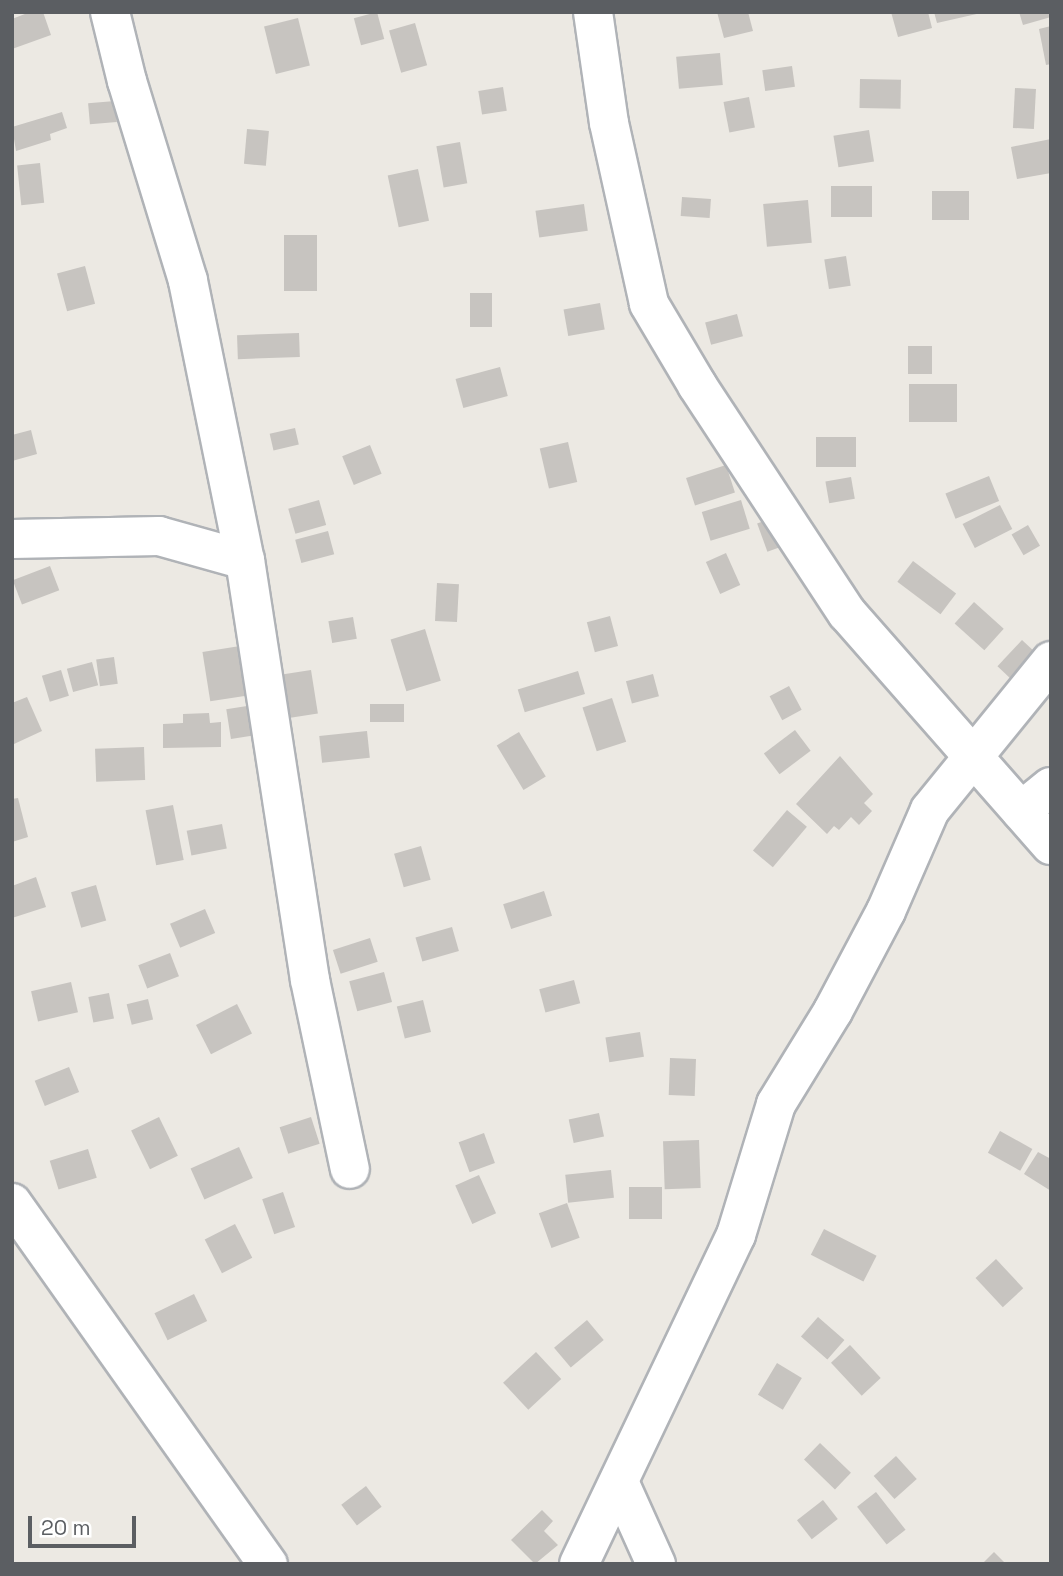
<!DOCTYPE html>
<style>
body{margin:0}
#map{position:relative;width:1063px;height:1576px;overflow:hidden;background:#ece9e3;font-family:"Space Grotesk",sans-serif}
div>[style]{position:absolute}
.building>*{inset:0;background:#c7c4c0;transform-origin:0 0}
.roads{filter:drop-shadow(2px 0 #b0b3b7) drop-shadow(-2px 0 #b0b3b7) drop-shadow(0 2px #b0b3b7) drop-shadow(0 -2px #b0b3b7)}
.minor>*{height:38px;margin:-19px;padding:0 19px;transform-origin:19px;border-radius:19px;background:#fff}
span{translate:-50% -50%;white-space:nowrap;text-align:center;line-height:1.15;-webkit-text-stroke:5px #fff;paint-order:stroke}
.frame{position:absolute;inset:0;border:14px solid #5b5e62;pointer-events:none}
.scale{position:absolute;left:28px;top:1516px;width:108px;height:32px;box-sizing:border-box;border:4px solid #5b5e62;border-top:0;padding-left:9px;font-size:21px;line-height:24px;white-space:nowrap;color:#5b5e62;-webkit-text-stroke:5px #fff;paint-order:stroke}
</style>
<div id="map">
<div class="building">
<i style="clip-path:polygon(30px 12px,43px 12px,51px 35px,12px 49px,12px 19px)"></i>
<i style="left:377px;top:12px;width:28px;height:24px;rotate:75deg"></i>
<i style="clip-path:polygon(717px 12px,748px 12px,753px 31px,724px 38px)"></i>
<i style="clip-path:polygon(891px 12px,928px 12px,932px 28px,898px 37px)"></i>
<i style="clip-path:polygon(934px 12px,981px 12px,981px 13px,937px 23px)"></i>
<i style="clip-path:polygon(1019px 12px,1051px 12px,1051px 17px,1023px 25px)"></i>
<i style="left:298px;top:18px;width:49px;height:35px;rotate:76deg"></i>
<i style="left:415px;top:23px;width:44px;height:27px;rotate:74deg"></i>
<i style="clip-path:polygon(1051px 26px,1051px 64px,1046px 65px,1039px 29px)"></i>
<i style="left:720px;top:53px;width:32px;height:44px;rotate:85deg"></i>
<i style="left:792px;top:66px;width:21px;height:30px;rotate:82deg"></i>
<i style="left:860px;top:79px;width:41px;height:29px;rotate:1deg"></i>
<i style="left:503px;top:87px;width:24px;height:25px;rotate:81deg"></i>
<i style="left:1015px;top:88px;width:21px;height:40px;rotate:3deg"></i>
<i style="left:749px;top:97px;width:31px;height:26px;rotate:79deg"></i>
<i style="left:115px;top:101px;width:21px;height:27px;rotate:85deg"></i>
<i style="clip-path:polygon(62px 112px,67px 128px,50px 134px,51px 140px,16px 151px,12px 127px)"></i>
<i style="left:247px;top:129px;width:22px;height:35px;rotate:5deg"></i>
<i style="left:869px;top:130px;width:32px;height:36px;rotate:81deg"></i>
<i style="clip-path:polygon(1051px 139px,1051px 173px,1017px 179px,1011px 147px)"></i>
<i style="left:460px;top:142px;width:42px;height:24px;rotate:80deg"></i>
<i style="left:40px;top:163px;width:40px;height:23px;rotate:84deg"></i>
<i style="left:418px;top:169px;width:53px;height:31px;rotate:78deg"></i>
<i style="left:831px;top:186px;width:41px;height:31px"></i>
<i style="left:932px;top:191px;width:37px;height:29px"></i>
<i style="left:682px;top:197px;width:29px;height:19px;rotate:4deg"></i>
<i style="left:808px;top:200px;width:43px;height:45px;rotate:85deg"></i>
<i style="left:584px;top:204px;width:27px;height:49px;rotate:82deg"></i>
<i style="left:284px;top:235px;width:33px;height:56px"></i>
<i style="left:846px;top:256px;width:30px;height:22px;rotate:81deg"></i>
<i style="left:85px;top:266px;width:39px;height:29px;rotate:75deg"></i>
<i style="left:470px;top:293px;width:22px;height:34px"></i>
<i style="left:600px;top:303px;width:27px;height:37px;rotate:80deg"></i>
<i style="left:737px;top:314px;width:23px;height:33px;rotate:75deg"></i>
<i style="left:299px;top:333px;width:24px;height:62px;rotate:88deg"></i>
<i style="left:908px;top:346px;width:24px;height:28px"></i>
<i style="left:500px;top:367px;width:30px;height:46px;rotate:75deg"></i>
<i style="left:957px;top:384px;width:38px;height:48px;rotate:90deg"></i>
<i style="left:295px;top:428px;width:17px;height:26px;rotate:77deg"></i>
<i style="clip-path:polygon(31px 430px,37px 454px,12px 461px,12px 435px)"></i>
<i style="left:816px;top:437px;width:40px;height:30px"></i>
<i style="left:568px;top:442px;width:41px;height:29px;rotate:77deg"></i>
<i style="left:370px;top:445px;width:31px;height:30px;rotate:68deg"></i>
<i style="left:726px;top:465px;width:29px;height:42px;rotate:72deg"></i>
<i style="left:989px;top:476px;width:27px;height:47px;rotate:68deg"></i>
<i style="left:851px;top:477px;width:22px;height:26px;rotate:80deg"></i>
<i style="left:319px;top:500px;width:26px;height:32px;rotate:74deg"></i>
<i style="left:741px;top:500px;width:30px;height:41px;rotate:73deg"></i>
<i style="left:1000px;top:505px;width:27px;height:42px;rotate:63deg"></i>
<i style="left:775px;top:517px;width:30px;height:19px;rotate:70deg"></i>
<i style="left:1028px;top:525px;width:24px;height:19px;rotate:60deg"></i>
<i style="left:328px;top:531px;width:24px;height:34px;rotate:75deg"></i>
<i style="left:726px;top:553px;width:35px;height:22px;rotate:66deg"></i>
<i style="left:913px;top:561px;width:54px;height:26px;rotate:37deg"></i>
<i style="left:50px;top:566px;width:26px;height:40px;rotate:69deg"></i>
<i style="left:437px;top:583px;width:22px;height:38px;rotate:3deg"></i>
<i style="left:974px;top:602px;width:40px;height:29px;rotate:42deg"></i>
<i style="left:610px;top:616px;width:31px;height:24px;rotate:75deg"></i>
<i style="left:353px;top:617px;width:22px;height:25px;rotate:80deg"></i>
<i style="left:425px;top:629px;width:54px;height:36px;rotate:73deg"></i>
<i style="left:1022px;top:640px;width:25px;height:36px;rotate:43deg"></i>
<i style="left:240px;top:646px;width:50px;height:38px;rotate:81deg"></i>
<i style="left:114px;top:657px;width:27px;height:18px;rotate:82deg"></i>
<i style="left:92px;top:662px;width:24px;height:26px;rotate:75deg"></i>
<i style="left:61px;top:670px;width:27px;height:20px;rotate:73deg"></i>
<i style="left:311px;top:670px;width:44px;height:31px;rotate:81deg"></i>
<i style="left:578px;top:671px;width:24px;height:63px;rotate:73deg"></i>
<i style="left:653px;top:674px;width:23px;height:28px;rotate:75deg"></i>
<i style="left:789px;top:686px;width:27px;height:22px;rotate:62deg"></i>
<i style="clip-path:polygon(27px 697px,42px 731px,14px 744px,12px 703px)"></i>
<i style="left:612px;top:698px;width:46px;height:31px;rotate:72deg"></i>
<i style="left:370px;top:704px;width:34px;height:18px"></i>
<i style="left:247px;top:706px;width:30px;height:21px;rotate:81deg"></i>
<i style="clip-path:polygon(209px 713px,210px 723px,221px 722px,221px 747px,163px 748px,163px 724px,183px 723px,183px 714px)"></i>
<i style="left:795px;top:730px;width:26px;height:39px;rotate:53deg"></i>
<i style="left:367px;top:731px;width:27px;height:48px;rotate:84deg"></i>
<i style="left:519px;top:732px;width:52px;height:26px;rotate:59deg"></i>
<i style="left:144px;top:747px;width:33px;height:49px;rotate:88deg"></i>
<i style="clip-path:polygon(840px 756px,873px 794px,864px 803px,872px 811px,859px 825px,851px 817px,839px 830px,834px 826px,827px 834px,796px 804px)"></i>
<i style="clip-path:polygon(18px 798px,28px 837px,12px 842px,12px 799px)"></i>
<i style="left:173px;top:805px;width:56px;height:28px;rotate:79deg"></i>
<i style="left:787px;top:810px;width:26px;height:53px;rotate:40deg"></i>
<i style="left:222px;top:824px;width:25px;height:36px;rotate:79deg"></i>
<i style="left:421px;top:846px;width:35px;height:28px;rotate:74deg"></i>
<i style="clip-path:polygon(36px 877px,46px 907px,12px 918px,12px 886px)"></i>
<i style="left:96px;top:885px;width:37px;height:26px;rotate:74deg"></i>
<i style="left:544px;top:891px;width:26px;height:43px;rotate:72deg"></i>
<i style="left:205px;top:909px;width:26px;height:38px;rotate:67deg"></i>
<i style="left:452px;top:927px;width:25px;height:38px;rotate:74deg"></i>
<i style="left:370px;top:938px;width:25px;height:39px;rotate:72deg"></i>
<i style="left:170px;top:953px;width:25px;height:34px;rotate:69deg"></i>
<i style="left:384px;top:972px;width:31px;height:36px;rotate:75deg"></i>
<i style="left:574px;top:980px;width:24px;height:36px;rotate:75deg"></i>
<i style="left:71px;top:982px;width:31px;height:41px;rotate:77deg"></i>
<i style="left:109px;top:993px;width:26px;height:21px;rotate:79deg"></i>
<i style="left:148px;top:999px;width:21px;height:22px;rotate:76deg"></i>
<i style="left:423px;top:1000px;width:33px;height:27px;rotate:76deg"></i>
<i style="left:237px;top:1004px;width:33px;height:46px;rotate:63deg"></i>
<i style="left:640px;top:1032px;width:25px;height:35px;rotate:81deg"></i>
<i style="left:670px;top:1058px;width:26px;height:37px;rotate:2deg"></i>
<i style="left:69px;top:1067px;width:27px;height:37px;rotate:68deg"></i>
<i style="left:599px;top:1113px;width:24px;height:31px;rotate:78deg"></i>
<i style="left:159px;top:1117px;width:43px;height:31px;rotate:64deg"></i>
<i style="left:311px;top:1117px;width:28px;height:33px;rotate:72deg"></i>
<i style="left:1000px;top:1131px;width:37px;height:25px;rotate:29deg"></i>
<i style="left:484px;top:1133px;width:32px;height:27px;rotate:70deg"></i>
<i style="left:699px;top:1140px;width:48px;height:36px;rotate:88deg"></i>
<i style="left:239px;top:1147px;width:34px;height:53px;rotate:66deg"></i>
<i style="left:88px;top:1149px;width:30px;height:40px;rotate:73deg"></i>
<i style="clip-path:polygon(1038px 1152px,1051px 1159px,1051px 1191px,1024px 1174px)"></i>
<i style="left:611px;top:1170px;width:28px;height:46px;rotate:84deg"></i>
<i style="left:479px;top:1175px;width:42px;height:26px;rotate:66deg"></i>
<i style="left:629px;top:1187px;width:33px;height:32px"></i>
<i style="left:283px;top:1192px;width:37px;height:22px;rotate:71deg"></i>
<i style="left:567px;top:1203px;width:37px;height:30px;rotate:70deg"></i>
<i style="left:235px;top:1224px;width:38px;height:34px;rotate:63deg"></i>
<i style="left:824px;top:1229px;width:59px;height:29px;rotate:27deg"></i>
<i style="left:996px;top:1259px;width:40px;height:28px;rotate:47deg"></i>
<i style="left:194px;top:1294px;width:30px;height:44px;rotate:64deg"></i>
<i style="left:818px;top:1317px;width:35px;height:26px;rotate:41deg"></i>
<i style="left:587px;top:1320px;width:26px;height:43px;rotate:50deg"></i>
<i style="left:850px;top:1345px;width:45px;height:26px;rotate:47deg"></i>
<i style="left:536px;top:1352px;width:37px;height:45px;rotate:47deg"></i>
<i style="left:777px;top:1363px;width:29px;height:37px;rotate:31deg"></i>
<i style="left:820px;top:1443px;width:43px;height:23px;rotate:44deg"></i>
<i style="left:896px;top:1456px;width:31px;height:30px;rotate:48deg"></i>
<i style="left:366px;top:1486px;width:26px;height:31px;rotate:53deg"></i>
<i style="left:876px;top:1492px;width:48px;height:24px;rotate:52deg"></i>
<i style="left:823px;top:1500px;width:24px;height:33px;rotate:52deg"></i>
<i style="clip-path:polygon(542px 1510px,553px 1521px,544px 1531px,558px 1545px,535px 1564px,511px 1540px)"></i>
<i style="clip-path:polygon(994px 1552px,1006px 1564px,982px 1564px)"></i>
</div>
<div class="roads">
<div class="minor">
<i style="left:110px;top:12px;width:71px;rotate:76.2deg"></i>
<i style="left:127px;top:81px;width:209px;rotate:73deg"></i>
<i style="left:188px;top:281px;width:285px;rotate:78.5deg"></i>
<i style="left:245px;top:560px;width:425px;rotate:81.2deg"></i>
<i style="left:310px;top:980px;width:193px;rotate:78.1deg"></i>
<i style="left:593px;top:12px;width:112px;rotate:81.8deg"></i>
<i style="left:609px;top:123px;width:185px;rotate:77.5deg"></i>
<i style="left:649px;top:304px;width:94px;rotate:59.3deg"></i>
<i style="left:697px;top:385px;width:273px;rotate:56.7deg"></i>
<i style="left:847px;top:613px;width:309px;rotate:48.7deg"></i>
<i style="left:12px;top:539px;width:147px;rotate:-1.2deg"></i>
<i style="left:159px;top:536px;width:89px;rotate:15.6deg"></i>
<i style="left:1021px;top:811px;width:38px;rotate:-39deg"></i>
<i style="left:12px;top:1203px;width:443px;rotate:54.7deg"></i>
<i style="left:620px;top:1484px;width:88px;rotate:65.8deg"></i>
<i style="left:579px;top:1564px;width:365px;rotate:-64.5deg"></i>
<i style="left:736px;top:1235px;width:137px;rotate:-73deg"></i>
<i style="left:776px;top:1104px;width:109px;rotate:-58.5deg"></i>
<i style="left:833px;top:1011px;width:113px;rotate:-62.1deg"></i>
<i style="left:886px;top:911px;width:110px;rotate:-66.5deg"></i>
<i style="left:930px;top:810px;width:192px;rotate:-50.9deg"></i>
</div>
</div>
<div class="frame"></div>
<div class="scale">20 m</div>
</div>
